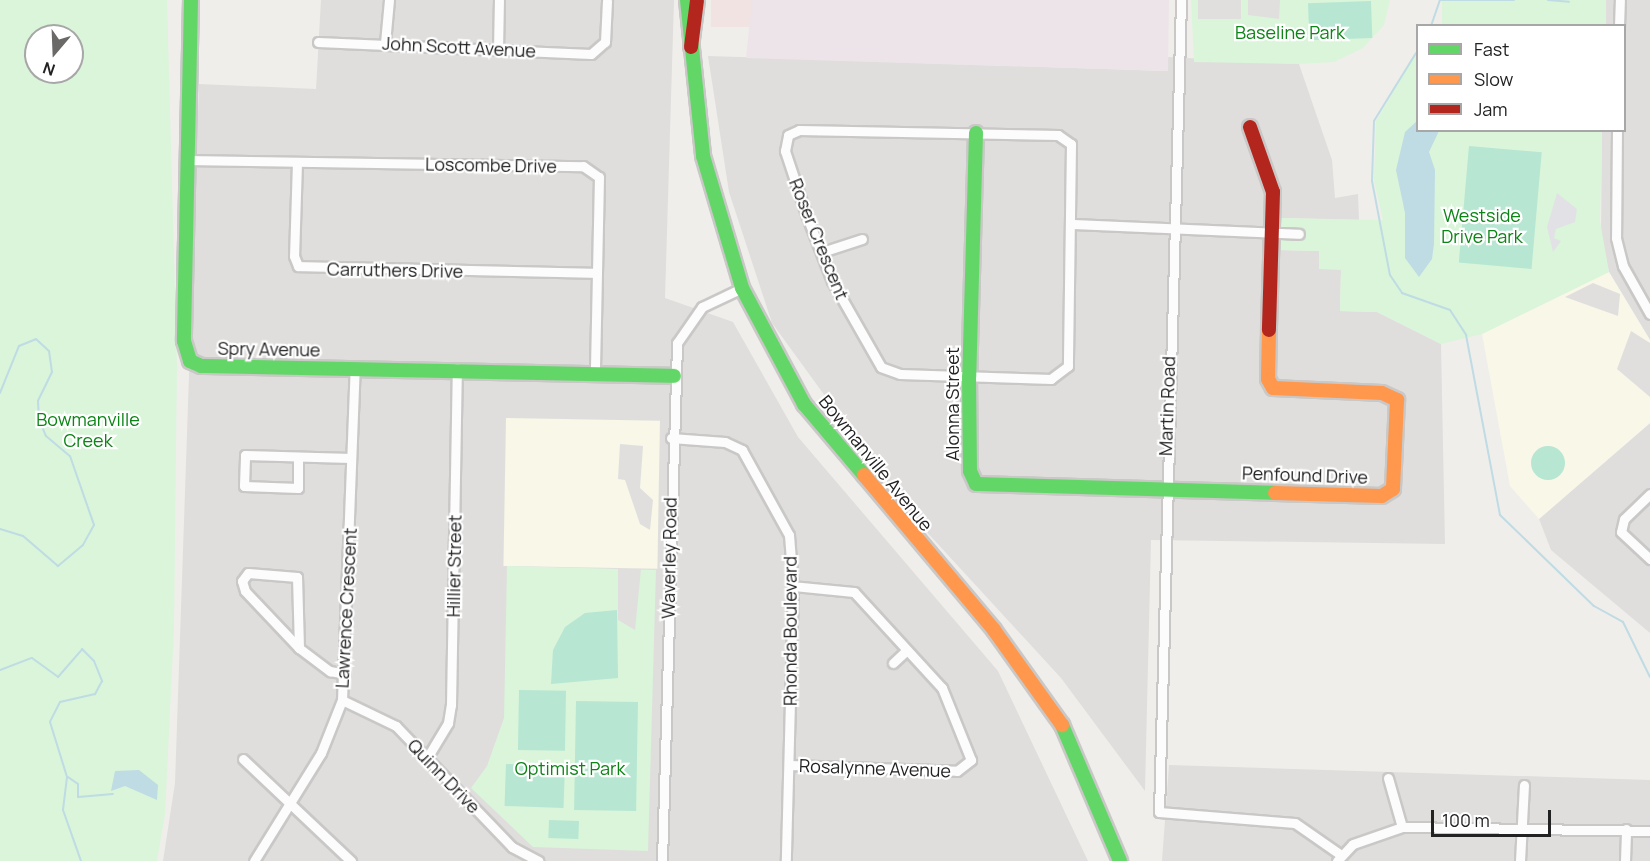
<!DOCTYPE html>
<style>
body{margin:0}
#map{position:relative;width:1650px;height:861px;overflow:hidden;background:#f0eeeb;font-family:Manrope,sans-serif}
div>[style]{position:absolute}
.residential>*{inset:0;background:#dfdedc}
.commercial>*{inset:0;background:#f1e3e1;transform-origin:0 0}
.industrial>*{inset:0;background:#ede4e9}
.education>*{inset:0;background:#f8f7e8;transform-origin:0 0}
.park>*{inset:0;background:#daf5da;transform-origin:0 0}
.pitch>*{inset:0;background:#b7e6d2;transform-origin:0 0}
.round{border-radius:50%}
.parking>*{inset:0;background:#e0dfde;transform-origin:0 0}
.plaza>*{inset:0;background:#e2e1e5}
.water>*{inset:0;background:#bfdbe3}
.stream>*{height:2px;margin:-1px;padding:0 1px;transform-origin:1px;border-radius:1px;background:#bfdbe3}
.roads{filter:drop-shadow(2px 0 #c9c8c7) drop-shadow(-2px 0 #c9c8c7) drop-shadow(0 2px #c9c8c7) drop-shadow(0 -2px #c9c8c7)}
.street>*{height:9px;margin:-4.5px;padding:0 4.5px;transform-origin:4.5px;border-radius:4.5px;background:#fdfcfc}
.fast>*{height:14px;margin:-7px;padding:0 7px;transform-origin:7px;border-radius:7px;background:#63d668}
.slow>*{height:14px;margin:-7px;padding:0 7px;transform-origin:7px;border-radius:7px;background:#ff974d}
.jam>*{height:14px;margin:-7px;padding:0 7px;transform-origin:7px;border-radius:7px;background:#b3261e}
span{translate:-50% -50%;white-space:nowrap;text-align:center;line-height:1.15;-webkit-text-stroke:4.5px #fff;paint-order:stroke}
.park-label{font-size:18px;color:#0c8416}
.street-label{font-size:18px;color:#222}
.legend{position:absolute;left:1416px;top:24px;width:210px;height:108px;box-sizing:border-box;background:#fff;border:2px solid #a7a7a7;margin:0;padding:8px 10px;list-style:none;font-size:18px;color:#222}
.legend li{display:flex;align-items:center;gap:12px;height:30px}
.legend b{width:30px;border:2px solid #a7a7a7}
.north{position:absolute;left:24px;top:24px;width:60px;height:60px;box-sizing:border-box;background:#fff;border:2px solid #a7a7a7;border-radius:50%;rotate:199deg;font-size:16px;font-weight:700;line-height:24px;text-align:center;color:#222}
.north::after{content:'';display:block;margin:auto;width:21px;height:27px;background:#6a6968;clip-path:polygon(50% 0,100% 100%,50% 72%,0 100%)}
.scale{position:absolute;left:1431px;top:810px;width:120px;height:27px;box-sizing:border-box;border:3px solid #222;border-top:0;padding-left:8px;font-size:18px;line-height:21px;white-space:nowrap;color:#222;-webkit-text-stroke:4px #fff;paint-order:stroke}
</style>
<div id="map">
<div class="residential">
<i style="clip-path:polygon(321px 0,674px 0,665px 298px,733px 322px,798px 437px,998px 671px,1088px 861px,163px 861px,175px 783px,199px 84px,316px 89px)"></i>
<i style="clip-path:polygon(1606px 0,1650px 0,1650px 340px,1609px 272px,1601px 234px,1602px 131px,1624px 130px,1624px 26px,1605px 25px)"></i>
<i style="clip-path:polygon(708px 56px,1167px 71px,1168px 57px,1299px 64px,1332px 160px,1335px 198px,1358px 194px,1359px 220px,1279px 218px,1278px 250px,1320px 251px,1341px 270px,1340px 311px,1377px 312px,1441px 344px,1445px 544px,1151px 540px,1145px 791px,1061px 678px,913px 517px,772px 323px,729px 192px)"></i>
<i style="clip-path:polygon(1650px 423px,1650px 633px,1551px 550px,1539px 519px)"></i>
<i style="clip-path:polygon(1169px 765px,1650px 780px,1650px 861px,1162px 861px)"></i>
</div>
<div class="commercial">
<i style="left:711px;top:0;width:41px;height:27px"></i>
</div>
<div class="industrial">
<i style="clip-path:polygon(752px 0,1169px 0,1168px 71px,746px 58px)"></i>
</div>
<div class="education">
<i style="clip-path:polygon(1609px 272px,1650px 340px,1650px 423px,1539px 519px,1510px 486px,1482px 334px)"></i>
<i style="left:506px;top:418px;width:154px;height:148px;rotate:1deg"></i>
</div>
<div class="park">
<i style="clip-path:polygon(evenodd,0 0,167px 0,177px 365px,174px 629px,165px 814px,157px 861px,0 861px,0 0,36px 36px,72px 36px,72px 72px,36px 72px,36px 36px)"></i>
<i style="clip-path:polygon(1191px 0,1390px 0,1384px 25px,1363px 48px,1334px 62px,1299px 64px,1194px 62px)"></i>
<i style="left:1442px;top:0;width:164px;height:27px"></i>
<i style="clip-path:polygon(1417px 52px,1418px 130px,1602px 131px,1600px 221px,1609px 272px,1482px 334px,1441px 344px,1377px 312px,1340px 311px,1341px 270px,1319px 269px,1319px 251px,1278px 250px,1278px 218px,1383px 220px,1374px 181px,1376px 121px)"></i>
<i style="clip-path:polygon(507px 566px,656px 570px,648px 851px,533px 847px,471px 788px,487px 766px,504px 718px)"></i>
</div>
<div class="pitch">
<i style="left:1371px;top:1px;width:37px;height:63px;rotate:88deg"></i>
<i style="left:1469px;top:146px;width:73px;height:117px;rotate:5deg"></i>
<i class="round" style="left:1531px;top:446px;width:34px;height:34px"></i>
<i style="clip-path:polygon(617px 610px,618px 678px,551px 684px,553px 650px,565px 627px,585px 613px)"></i>
<i style="left:519px;top:690px;width:47px;height:60px;rotate:1deg"></i>
<i style="left:576px;top:701px;width:62px;height:109px;rotate:1deg"></i>
<i style="left:506px;top:764px;width:59px;height:42px;rotate:2deg"></i>
<i style="left:549px;top:820px;width:30px;height:18px;rotate:2deg"></i>
</div>
<div class="parking">
<i style="left:1198px;top:0;width:43px;height:19px"></i>
<i style="clip-path:polygon(1248px 0,1280px 0,1279px 19px,1248px 15px)"></i>
<i style="clip-path:polygon(1593px 283px,1620px 294px,1618px 316px,1565px 297px)"></i>
<i style="clip-path:polygon(1631px 331px,1650px 343px,1650px 397px,1617px 369px)"></i>
<i style="clip-path:polygon(620px 444px,643px 446px,640px 488px,653px 500px,650px 530px,640px 524px,625px 480px,618px 479px)"></i>
<i style="clip-path:polygon(618px 569px,641px 569px,635px 630px,618px 620px)"></i>
</div>
<div class="plaza">
<i style="clip-path:polygon(1557px 193px,1577px 209px,1575px 222px,1556px 229px,1554px 238px,1561px 241px,1553px 252px,1547px 227px)"></i>
</div>
<div class="water">
<i style="clip-path:polygon(1417px 121px,1418px 130px,1439px 131px,1429px 152px,1435px 170px,1434px 244px,1432px 259px,1419px 277px,1405px 258px,1405px 213px,1396px 170px,1405px 132px)"></i>
<i style="clip-path:polygon(139px 770px,158px 785px,157px 800px,125px 786px,111px 791px,115px 771px)"></i>
</div>
<div class="stream">
<i style="left:1441px;top:0;width:73px"></i>
<i style="left:1548px;top:0;width:21px;rotate:5deg"></i>
<i style="left:1431px;top:26px;width:28px;rotate:-71deg"></i>
<i style="left:1418px;top:50px;width:13px;rotate:90deg"></i>
<i style="left:1416px;top:53px;width:80px;rotate:121.7deg"></i>
<i style="left:1374px;top:121px;width:60px;rotate:91.9deg"></i>
<i style="left:1372px;top:181px;width:96px;rotate:79.2deg"></i>
<i style="left:1390px;top:275px;width:22px;rotate:56deg"></i>
<i style="left:1402px;top:293px;width:51px;rotate:19.5deg"></i>
<i style="left:1450px;top:310px;width:30px;rotate:57deg"></i>
<i style="left:1466px;top:335px;width:183px;rotate:79.3deg"></i>
<i style="left:1500px;top:515px;width:131px;rotate:44.1deg"></i>
<i style="left:1594px;top:606px;width:33px;rotate:29deg"></i>
<i style="left:1623px;top:622px;width:61px;rotate:63.9deg"></i>
<i style="left:0;top:393px;width:51px;rotate:-68deg"></i>
<i style="left:19px;top:346px;width:18px;rotate:-22deg"></i>
<i style="left:36px;top:339px;width:18px;rotate:43deg"></i>
<i style="left:49px;top:351px;width:21px;rotate:82deg"></i>
<i style="left:52px;top:372px;width:32px;rotate:116deg"></i>
<i style="left:38px;top:401px;width:18px;rotate:87deg"></i>
<i style="left:39px;top:419px;width:18px;rotate:68deg"></i>
<i style="left:46px;top:436px;width:31px;rotate:40deg"></i>
<i style="left:70px;top:456px;width:73px;rotate:70.8deg"></i>
<i style="left:94px;top:525px;width:23px;rotate:119deg"></i>
<i style="left:83px;top:545px;width:33px;rotate:140deg"></i>
<i style="left:58px;top:566px;width:46px;rotate:-139.4deg"></i>
<i style="left:23px;top:536px;width:24px;rotate:-163deg"></i>
<i style="left:0;top:670px;width:34px;rotate:-21deg"></i>
<i style="left:32px;top:658px;width:32px;rotate:36deg"></i>
<i style="left:58px;top:677px;width:37px;rotate:-49deg"></i>
<i style="left:82px;top:649px;width:17px;rotate:45deg"></i>
<i style="left:94px;top:661px;width:22px;rotate:68deg"></i>
<i style="left:102px;top:681px;width:15px;rotate:118deg"></i>
<i style="left:95px;top:694px;width:36px;rotate:167deg"></i>
<i style="left:60px;top:702px;width:22px;rotate:117deg"></i>
<i style="left:50px;top:722px;width:58px;rotate:72.8deg"></i>
<i style="left:67px;top:777px;width:33px;rotate:97deg"></i>
<i style="left:63px;top:810px;width:54px;rotate:70.6deg"></i>
<i style="left:68px;top:777px;width:12px;rotate:35deg"></i>
<i style="left:78px;top:784px;width:13px;rotate:90deg"></i>
<i style="left:78px;top:797px;width:35px;rotate:-5deg"></i>
</div>
<div class="roads">
<div class="street">
<i style="left:1181px;top:0;width:812px;rotate:91.55deg"></i>
<i style="left:1159px;top:812px;width:136px;rotate:4.6deg"></i>
<i style="left:1295px;top:823px;width:56px;rotate:34.8deg"></i>
<i style="left:1619px;top:26px;width:26px;rotate:-88deg"></i>
<i style="left:318px;top:42px;width:273px;rotate:2.5deg"></i>
<i style="left:591px;top:54px;width:18px;rotate:-41deg"></i>
<i style="left:605px;top:42px;width:41px;rotate:-87.2deg"></i>
<i style="left:385px;top:43px;width:43px;rotate:-84.7deg"></i>
<i style="left:498px;top:50px;width:50px;rotate:-88.9deg"></i>
<i style="left:799px;top:130px;width:259px;rotate:1.1deg"></i>
<i style="left:1058px;top:135px;width:16px;rotate:35deg"></i>
<i style="left:1071px;top:144px;width:222px;rotate:90.8deg"></i>
<i style="left:1068px;top:366px;width:21px;rotate:143deg"></i>
<i style="left:1051px;top:379px;width:151px;rotate:-178.1deg"></i>
<i style="left:900px;top:374px;width:20px;rotate:-160deg"></i>
<i style="left:881px;top:367px;width:99px;rotate:-119.7deg"></i>
<i style="left:832px;top:281px;width:69px;rotate:-111.3deg"></i>
<i style="left:807px;top:217px;width:70px;rotate:-108.4deg"></i>
<i style="left:785px;top:151px;width:16px;rotate:-79deg"></i>
<i style="left:788px;top:135px;width:12px;rotate:-24deg"></i>
<i style="left:1617px;top:130px;width:108px;rotate:90.5deg"></i>
<i style="left:1616px;top:238px;width:29px;rotate:76deg"></i>
<i style="left:1623px;top:266px;width:55px;rotate:60.6deg"></i>
<i style="left:186px;top:160px;width:397px;rotate:0.9deg"></i>
<i style="left:583px;top:166px;width:19px;rotate:35deg"></i>
<i style="left:599px;top:177px;width:194px;rotate:91.2deg"></i>
<i style="left:297px;top:162px;width:94px;rotate:91.8deg"></i>
<i style="left:294px;top:256px;width:11px;rotate:68deg"></i>
<i style="left:298px;top:266px;width:299px;rotate:1.3deg"></i>
<i style="left:1072px;top:224px;width:227px;rotate:2.5deg"></i>
<i style="left:822px;top:252px;width:42px;rotate:-18deg"></i>
<i style="left:671px;top:438px;width:54px;rotate:4.2deg"></i>
<i style="left:725px;top:442px;width:19px;rotate:25deg"></i>
<i style="left:742px;top:450px;width:97px;rotate:61.1deg"></i>
<i style="left:789px;top:535px;width:51px;rotate:85.5deg"></i>
<i style="left:793px;top:586px;width:275px;rotate:91.5deg"></i>
<i style="left:298px;top:457px;width:31px;rotate:90deg"></i>
<i style="left:298px;top:488px;width:54px;rotate:-177.9deg"></i>
<i style="left:244px;top:486px;width:31px;rotate:-88deg"></i>
<i style="left:245px;top:455px;width:106px;rotate:1.6deg"></i>
<i style="left:1650px;top:494px;width:36px;rotate:136deg"></i>
<i style="left:1624px;top:519px;width:13px;rotate:103deg"></i>
<i style="left:1621px;top:532px;width:40px;rotate:43deg"></i>
<i style="left:299px;top:648px;width:71px;rotate:-91.6deg"></i>
<i style="left:297px;top:577px;width:49px;rotate:-175.3deg"></i>
<i style="left:248px;top:573px;width:10px;rotate:127deg"></i>
<i style="left:242px;top:581px;width:10px;rotate:73deg"></i>
<i style="left:245px;top:591px;width:79px;rotate:46.5deg"></i>
<i style="left:299px;top:648px;width:39px;rotate:37deg"></i>
<i style="left:330px;top:671px;width:15px;rotate:11deg"></i>
<i style="left:893px;top:663px;width:18px;rotate:-43deg"></i>
<i style="left:342px;top:700px;width:60px;rotate:25.7deg"></i>
<i style="left:396px;top:726px;width:168px;rotate:46.2deg"></i>
<i style="left:512px;top:847px;width:30px;rotate:28deg"></i>
<i style="left:427px;top:758px;width:41px;rotate:-59deg"></i>
<i style="left:448px;top:723px;width:18px;rotate:-81deg"></i>
<i style="left:451px;top:705px;width:337px;rotate:-89deg"></i>
<i style="left:243px;top:759px;width:149px;rotate:43.4deg"></i>
<i style="left:789px;top:765px;width:168px;rotate:2deg"></i>
<i style="left:957px;top:771px;width:18px;rotate:-38deg"></i>
<i style="left:971px;top:760px;width:78px;rotate:-111.9deg"></i>
<i style="left:942px;top:688px;width:130px;rotate:-132.5deg"></i>
<i style="left:854px;top:592px;width:61px;rotate:-174.4deg"></i>
<i style="left:1388px;top:778px;width:51px;rotate:74.1deg"></i>
<i style="left:254px;top:861px;width:127px;rotate:-58.2deg"></i>
<i style="left:321px;top:753px;width:57px;rotate:-68.4deg"></i>
<i style="left:342px;top:700px;width:331px;rotate:-87.8deg"></i>
<i style="left:662px;top:861px;width:518px;rotate:-88.34deg"></i>
<i style="left:677px;top:343px;width:44px;rotate:-55.2deg"></i>
<i style="left:702px;top:307px;width:44px;rotate:-25.4deg"></i>
<i style="left:1337px;top:861px;width:23px;rotate:-47deg"></i>
<i style="left:1353px;top:844px;width:52px;rotate:-19.1deg"></i>
<i style="left:1402px;top:827px;width:248px;rotate:0.9deg"></i>
<i style="left:1520px;top:861px;width:76px;rotate:-87deg"></i>
<i style="left:1625px;top:861px;width:32px;rotate:-88deg"></i>
</div>
<div class="fast">
<i style="left:191px;top:0;width:341px;rotate:91.2deg"></i>
<i style="left:184px;top:341px;width:21px;rotate:73deg"></i>
<i style="left:190px;top:361px;width:12px;rotate:24deg"></i>
<i style="left:201px;top:366px;width:473px;rotate:1.2deg"></i>
<i style="left:687px;top:0;width:157px;rotate:84.1deg"></i>
<i style="left:703px;top:156px;width:138px;rotate:73.5deg"></i>
<i style="left:742px;top:288px;width:132px;rotate:61.9deg"></i>
<i style="left:804px;top:404px;width:93px;rotate:49.8deg"></i>
<i style="left:976px;top:133px;width:244px;rotate:91.6deg"></i>
<i style="left:969px;top:377px;width:94px;rotate:89.4deg"></i>
<i style="left:970px;top:471px;width:14px;rotate:65deg"></i>
<i style="left:976px;top:484px;width:299px;rotate:1.7deg"></i>
<i style="left:1062px;top:725px;width:148px;rotate:66.9deg"></i>
</div>
<div class="slow">
<i style="left:1269px;top:330px;width:49px;rotate:91.2deg"></i>
<i style="left:1268px;top:379px;width:10px;rotate:61deg"></i>
<i style="left:1273px;top:388px;width:109px;rotate:2.6deg"></i>
<i style="left:1382px;top:393px;width:17px;rotate:25deg"></i>
<i style="left:1397px;top:400px;width:89px;rotate:92.6deg"></i>
<i style="left:1393px;top:489px;width:13px;rotate:148deg"></i>
<i style="left:1382px;top:496px;width:107px;rotate:-178.4deg"></i>
<i style="left:864px;top:475px;width:202px;rotate:50deg"></i>
<i style="left:994px;top:630px;width:117px;rotate:54.4deg"></i>
</div>
<div class="jam">
<i style="left:691px;top:47px;width:47px;rotate:-82.7deg"></i>
<i style="left:1250px;top:127px;width:69px;rotate:70.5deg"></i>
<i style="left:1273px;top:192px;width:138px;rotate:91.7deg"></i>
</div>
</div>
<div class="park-label">
<span style="left:1290px;top:32px">Baseline Park</span>
<span style="left:1482px;top:226px">Westside<br>Drive Park</span>
<span style="left:88px;top:430px">Bowmanville<br>Creek</span>
<span style="left:570px;top:768px">Optimist Park</span>
</div>
<div class="street-label">
<span style="left:459px;top:47px;rotate:3deg">John Scott Avenue</span>
<span style="left:491px;top:165px;rotate:1deg">Loscombe Drive</span>
<span style="left:819px;top:239px;rotate:68deg">Roser Crescent</span>
<span style="left:395px;top:270px;rotate:1deg">Carruthers Drive</span>
<span style="left:269px;top:349px;rotate:1deg">Spry Avenue</span>
<span style="left:952px;top:404px;rotate:-90deg">Alonna Street</span>
<span style="left:1167px;top:406px;rotate:-88deg">Martin Road</span>
<span style="left:876px;top:463px;rotate:51deg">Bowmanville Avenue</span>
<span style="left:1305px;top:475px;rotate:2deg">Penfound Drive</span>
<span style="left:669px;top:558px;rotate:-89deg">Waverley Road</span>
<span style="left:454px;top:566px;rotate:-89deg">Hillier Street</span>
<span style="left:346px;top:608px;rotate:-87deg">Lawrence Crescent</span>
<span style="left:790px;top:631px;rotate:-90deg">Rhonda Boulevard</span>
<span style="left:875px;top:768px;rotate:2deg">Rosalynne Avenue</span>
<span style="left:444px;top:776px;rotate:46deg">Quinn Drive</span>
</div>
<ul class="legend">
<li><b style="height:8px;background:#63d668"></b>Fast</li>
<li><b style="height:8px;background:#ff974d"></b>Slow</li>
<li><b style="height:8px;background:#b3261e"></b>Jam</li>
</ul>
<div class="north">N</div>
<div class="scale">100 m</div>
</div>
